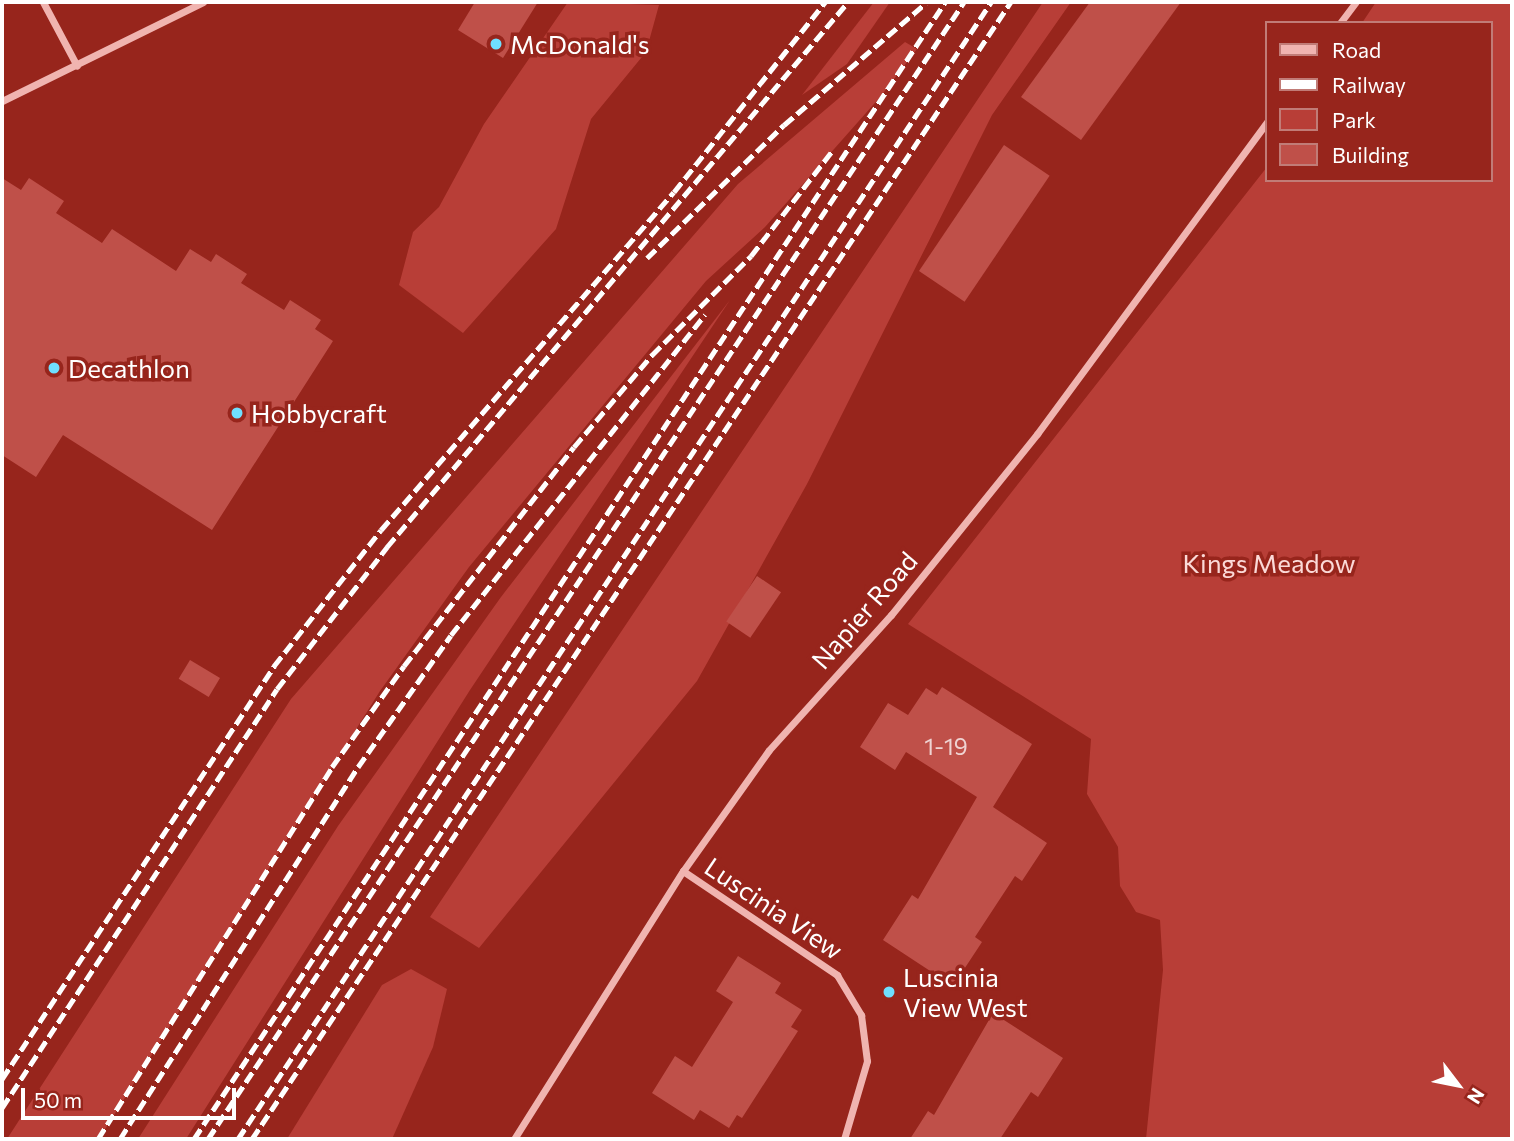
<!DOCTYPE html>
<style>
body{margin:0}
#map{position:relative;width:1514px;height:1141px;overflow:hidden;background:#97251c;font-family:Commissioner,sans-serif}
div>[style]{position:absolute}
.green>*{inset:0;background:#b83e37}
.building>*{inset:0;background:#bf5049;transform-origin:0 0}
.street>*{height:7px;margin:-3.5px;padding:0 3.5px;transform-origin:3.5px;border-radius:3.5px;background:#f0b4b0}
.rail>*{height:5px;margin-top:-2.5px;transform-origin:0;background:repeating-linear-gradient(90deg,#fff 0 12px,transparent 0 17px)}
.dots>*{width:19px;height:19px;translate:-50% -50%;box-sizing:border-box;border:4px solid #97251c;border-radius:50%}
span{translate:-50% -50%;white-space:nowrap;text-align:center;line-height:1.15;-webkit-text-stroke:7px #97251c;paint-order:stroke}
.number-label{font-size:23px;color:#efd3d2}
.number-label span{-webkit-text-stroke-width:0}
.poi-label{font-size:26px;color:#fff}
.left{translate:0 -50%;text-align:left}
.park-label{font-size:26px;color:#fbd9d7}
.street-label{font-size:26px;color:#fff}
.frame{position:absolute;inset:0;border:4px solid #fff;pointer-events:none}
.legend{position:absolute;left:1265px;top:21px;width:228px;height:161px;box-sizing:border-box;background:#97251c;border:2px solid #c17c77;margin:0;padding:9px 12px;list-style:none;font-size:21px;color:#fff}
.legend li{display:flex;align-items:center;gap:14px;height:35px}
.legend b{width:35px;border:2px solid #c17c77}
.north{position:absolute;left:1423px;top:1050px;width:70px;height:70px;-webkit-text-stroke:5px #97251c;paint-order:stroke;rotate:122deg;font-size:19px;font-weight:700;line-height:28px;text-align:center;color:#fff}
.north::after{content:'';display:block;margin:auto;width:24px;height:32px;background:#fff;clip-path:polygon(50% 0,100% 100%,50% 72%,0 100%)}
.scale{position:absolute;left:21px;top:1088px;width:215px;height:32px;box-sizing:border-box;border:4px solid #fff;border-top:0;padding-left:9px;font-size:21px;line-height:24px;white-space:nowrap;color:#fff;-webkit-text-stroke:5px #97251c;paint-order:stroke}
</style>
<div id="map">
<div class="green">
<i style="clip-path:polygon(568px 2px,659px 5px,646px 52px,591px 119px,556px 229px,463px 333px,399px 285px,413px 232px,439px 207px,484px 124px)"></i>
<i style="clip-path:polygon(874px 2px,890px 2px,847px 64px,802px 95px)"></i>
<i style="clip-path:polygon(1043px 2px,1071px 2px,992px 115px,807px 484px,697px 681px,479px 948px,430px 917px)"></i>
<i style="clip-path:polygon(1376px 2px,1512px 2px,1512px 1139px,1146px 1139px,1163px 970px,1160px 920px,1136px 912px,1120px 886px,1118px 847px,1087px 794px,1091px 739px,908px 624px,1267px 167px,1267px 180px,1491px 180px,1491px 23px,1362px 23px)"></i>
<i style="clip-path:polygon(905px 42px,917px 49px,881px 96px,765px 227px,706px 281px,469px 567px,380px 691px,99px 1139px,7px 1139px,291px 699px,738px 184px)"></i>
<i style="clip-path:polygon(730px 300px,470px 690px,186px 1139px,138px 1139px,338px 826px,501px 597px)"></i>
<i style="clip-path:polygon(411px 969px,447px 989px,433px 1047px,392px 1139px,287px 1139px,382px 985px)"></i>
</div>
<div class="building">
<i style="clip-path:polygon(475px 2px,538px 2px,503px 58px,458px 30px)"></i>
<i style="clip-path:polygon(1090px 2px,1181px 2px,1081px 140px,1021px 97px)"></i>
<i style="left:1004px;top:145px;width:55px;height:152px;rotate:34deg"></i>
<i style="clip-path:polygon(2px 178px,21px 190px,29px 178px,64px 201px,56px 213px,102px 243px,112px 229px,176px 271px,190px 249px,211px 262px,216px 254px,247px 274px,241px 283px,284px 310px,290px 300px,321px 320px,315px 329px,333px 341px,212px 530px,63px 435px,36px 477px,2px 455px)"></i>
<i style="left:757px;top:576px;width:29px;height:55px;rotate:34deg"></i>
<i style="left:190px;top:660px;width:35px;height:22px;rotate:31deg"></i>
<i style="clip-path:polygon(942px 687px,1032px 744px,993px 807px,1047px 843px,1022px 881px,1015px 876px,975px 937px,982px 942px,953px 986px,883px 940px,912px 895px,918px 899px,977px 797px,906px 752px,895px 770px,860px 747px,888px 703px,908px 715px,926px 688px,937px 695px)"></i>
<i style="clip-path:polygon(738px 956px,781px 983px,775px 993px,802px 1010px,791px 1027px,798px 1031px,742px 1118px,737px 1115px,729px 1128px,700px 1110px,694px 1120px,652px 1093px,675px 1056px,692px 1067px,733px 1002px,716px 991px)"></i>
<i style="clip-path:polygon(993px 1013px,1063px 1058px,1038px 1097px,1031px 1092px,1000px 1139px,910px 1139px,928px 1111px,934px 1115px)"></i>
</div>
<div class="street">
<i style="left:43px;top:2px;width:72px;rotate:62deg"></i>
<i style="left:1340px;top:23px;width:26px;rotate:-53deg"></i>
<i style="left:2px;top:101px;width:224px;rotate:-26.2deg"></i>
<i style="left:683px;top:871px;width:186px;rotate:34deg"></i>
<i style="left:837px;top:975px;width:47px;rotate:59deg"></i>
<i style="left:861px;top:1015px;width:46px;rotate:82.6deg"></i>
<i style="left:867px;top:1061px;width:81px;rotate:106.4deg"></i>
<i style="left:514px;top:1139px;width:317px;rotate:-57.8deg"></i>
<i style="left:683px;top:871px;width:148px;rotate:-54.6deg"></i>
<i style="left:769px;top:750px;width:182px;rotate:-47.9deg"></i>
<i style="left:891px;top:615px;width:233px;rotate:-51.1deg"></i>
<i style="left:1037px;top:434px;width:388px;rotate:-53.6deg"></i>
</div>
<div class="rail">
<i style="left:647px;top:258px;width:191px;rotate:-44.2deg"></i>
<i style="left:784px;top:125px;width:187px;rotate:-40.7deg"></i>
<i style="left:2px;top:1079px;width:495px;rotate:-56.6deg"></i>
<i style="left:274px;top:666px;width:173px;rotate:-51.8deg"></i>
<i style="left:381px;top:530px;width:447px;rotate:-49.1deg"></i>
<i style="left:674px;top:192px;width:243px;rotate:-51.5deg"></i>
<i style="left:2px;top:1108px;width:501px;rotate:-56.72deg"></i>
<i style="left:277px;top:689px;width:180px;rotate:-52.2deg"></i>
<i style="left:387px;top:547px;width:714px;rotate:-49.77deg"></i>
<i style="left:98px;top:1139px;width:439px;rotate:-57.8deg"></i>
<i style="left:332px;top:767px;width:124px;rotate:-54.5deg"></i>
<i style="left:404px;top:666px;width:277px;rotate:-52.2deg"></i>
<i style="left:574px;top:447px;width:121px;rotate:-49.7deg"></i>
<i style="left:652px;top:355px;width:140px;rotate:-45deg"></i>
<i style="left:751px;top:256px;width:134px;rotate:-52.3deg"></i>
<i style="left:120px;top:1139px;width:442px;rotate:-57.4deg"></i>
<i style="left:358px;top:767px;width:161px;rotate:-54.8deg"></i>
<i style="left:451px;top:635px;width:409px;rotate:-51.6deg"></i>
<i style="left:194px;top:1139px;width:1363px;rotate:-56.55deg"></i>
<i style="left:208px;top:1139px;width:1365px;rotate:-56.38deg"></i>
<i style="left:238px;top:1139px;width:1364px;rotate:-56.48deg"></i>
<i style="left:252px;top:1139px;width:1367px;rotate:-56.28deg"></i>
</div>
<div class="dots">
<i style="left:496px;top:44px;background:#6fdfff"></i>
<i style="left:54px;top:368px;background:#6fdfff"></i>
<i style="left:237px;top:413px;background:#6fdfff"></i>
<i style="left:889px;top:992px;background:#6fdfff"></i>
</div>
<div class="number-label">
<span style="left:946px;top:746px">1-19</span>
</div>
<div class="poi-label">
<span class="left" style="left:510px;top:44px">McDonald's</span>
<span class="left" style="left:68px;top:368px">Decathlon</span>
<span class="left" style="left:251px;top:413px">Hobbycraft</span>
<span class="left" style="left:903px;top:992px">Luscinia<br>View West</span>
</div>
<div class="park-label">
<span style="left:1269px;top:563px">Kings Meadow</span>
</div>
<div class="street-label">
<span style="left:864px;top:610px;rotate:-49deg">Napier Road</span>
<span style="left:774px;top:908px;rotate:34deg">Luscinia View</span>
</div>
<div class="frame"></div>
<ul class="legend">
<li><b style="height:9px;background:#f0b4b0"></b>Road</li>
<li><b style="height:9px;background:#fff"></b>Railway</li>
<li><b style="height:19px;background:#b83e37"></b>Park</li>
<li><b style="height:19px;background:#bf5049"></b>Building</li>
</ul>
<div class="north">N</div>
<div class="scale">50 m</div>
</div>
